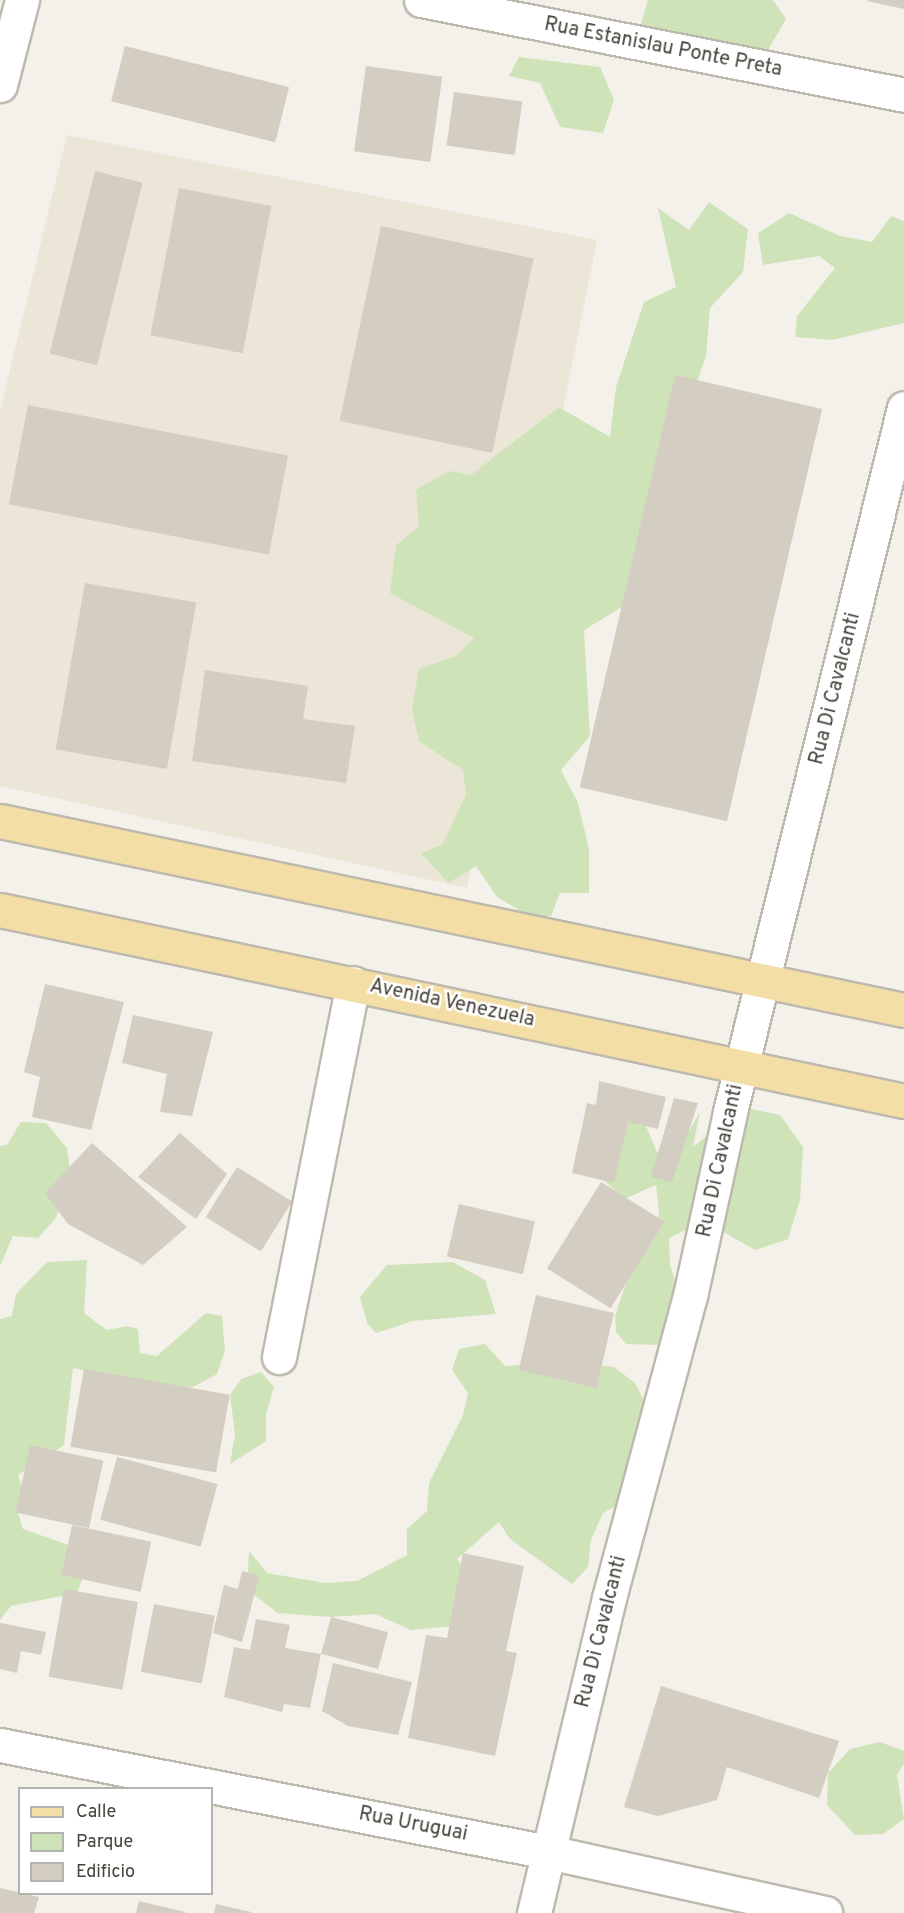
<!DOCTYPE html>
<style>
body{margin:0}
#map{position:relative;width:904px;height:1913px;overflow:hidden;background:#f4f1eb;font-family:Overpass,sans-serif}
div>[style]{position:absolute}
.education>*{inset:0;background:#ebe6d7}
.green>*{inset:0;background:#cfe3b9}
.building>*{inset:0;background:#d4cdc2;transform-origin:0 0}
.roads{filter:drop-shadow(2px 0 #beb9ae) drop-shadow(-2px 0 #beb9ae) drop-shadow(0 2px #beb9ae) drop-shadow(0 -2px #beb9ae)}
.minor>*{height:33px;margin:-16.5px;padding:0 16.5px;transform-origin:16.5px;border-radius:16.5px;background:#fff}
.major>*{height:33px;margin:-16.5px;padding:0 16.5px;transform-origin:16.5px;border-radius:16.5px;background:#f3dea5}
span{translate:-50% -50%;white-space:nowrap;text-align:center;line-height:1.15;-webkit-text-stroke:5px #fff;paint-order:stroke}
.street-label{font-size:20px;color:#47423a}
.legend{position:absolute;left:18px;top:1787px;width:195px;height:108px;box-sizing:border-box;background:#fff;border:2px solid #b5b3b0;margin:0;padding:8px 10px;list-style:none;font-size:18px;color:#47423a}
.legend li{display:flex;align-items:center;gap:12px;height:30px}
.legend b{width:30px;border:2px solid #b5b3b0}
</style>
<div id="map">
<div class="education">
<i style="clip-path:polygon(67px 135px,597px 240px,467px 888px,0 786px,0 411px)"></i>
</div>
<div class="green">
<i style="clip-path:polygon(648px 0,773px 0,786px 19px,765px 55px,637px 38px)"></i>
<i style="clip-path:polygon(519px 57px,600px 67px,614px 100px,603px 133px,560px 127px,540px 83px,509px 76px)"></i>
<i style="clip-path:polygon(709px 202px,748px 229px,743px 272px,710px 308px,706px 356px,687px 410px,647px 592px,584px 630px,590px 736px,561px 770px,578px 803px,589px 849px,589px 893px,560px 893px,551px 916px,531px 917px,497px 897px,476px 866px,448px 883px,421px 853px,442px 845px,466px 795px,463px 770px,419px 741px,412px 709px,419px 669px,456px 656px,474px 638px,390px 593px,396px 545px,419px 527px,416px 490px,449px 471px,471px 475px,559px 407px,610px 437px,616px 387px,644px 302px,676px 287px,658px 208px,689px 230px)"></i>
<i style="clip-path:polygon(789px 213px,840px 236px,872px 242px,891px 216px,904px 221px,904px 323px,832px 340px,795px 337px,797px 316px,835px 268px,819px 256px,763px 265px,758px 233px)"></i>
<i style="clip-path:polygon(742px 1107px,780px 1115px,803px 1147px,800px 1200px,788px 1239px,755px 1250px,704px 1221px,669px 1238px,670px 1265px,682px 1302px,658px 1345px,626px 1344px,616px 1332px,615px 1316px,626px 1283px,655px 1233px,659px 1212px,656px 1185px,624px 1199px,588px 1165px,614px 1114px,643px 1119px,657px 1152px,685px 1138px,700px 1112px,693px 1147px)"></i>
<i style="clip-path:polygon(21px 1122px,46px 1123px,67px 1148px,72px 1183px,55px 1219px,38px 1238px,13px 1236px,0 1266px,0 1146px,7px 1145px)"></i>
<i style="clip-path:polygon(87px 1260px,84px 1313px,107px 1330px,127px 1326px,138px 1329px,140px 1353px,157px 1356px,206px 1313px,222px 1316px,225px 1351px,217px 1374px,193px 1387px,171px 1389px,73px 1368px,64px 1445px,18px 1475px,26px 1498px,18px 1513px,23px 1529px,74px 1547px,86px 1569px,77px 1593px,11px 1606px,0 1620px,0 1319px,12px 1316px,16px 1294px,47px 1262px)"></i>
<i style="clip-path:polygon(453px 1262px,485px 1280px,496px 1314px,413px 1321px,376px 1333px,367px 1323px,360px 1297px,387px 1265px)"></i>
<i style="clip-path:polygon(485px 1344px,505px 1366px,571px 1362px,614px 1367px,635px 1383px,647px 1406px,634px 1497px,603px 1513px,591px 1540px,588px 1567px,572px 1584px,510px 1539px,499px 1522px,457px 1559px,474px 1583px,454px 1626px,411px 1630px,375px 1614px,331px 1617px,277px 1613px,247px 1589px,249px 1551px,267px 1573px,325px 1583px,357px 1581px,407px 1555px,407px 1529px,427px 1511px,429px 1483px,463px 1415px,468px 1393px,452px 1370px,459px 1349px)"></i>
<i style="clip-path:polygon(261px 1372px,274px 1387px,266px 1414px,266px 1441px,230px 1464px,235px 1434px,230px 1395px,241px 1379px)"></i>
<i style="clip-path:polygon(880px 1742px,904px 1751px,904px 1764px,897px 1775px,904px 1819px,883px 1834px,855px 1835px,827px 1805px,828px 1773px,850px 1749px)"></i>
</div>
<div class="building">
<i style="clip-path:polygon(867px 0,904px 0,904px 9px,867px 1px)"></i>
<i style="left:125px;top:46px;width:169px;height:57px;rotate:14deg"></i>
<i style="left:366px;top:66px;width:77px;height:86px;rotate:8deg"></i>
<i style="left:454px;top:92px;width:69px;height:54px;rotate:8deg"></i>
<i style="left:95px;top:171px;width:49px;height:188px;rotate:14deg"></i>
<i style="left:179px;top:188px;width:94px;height:150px;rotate:11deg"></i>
<i style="left:381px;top:226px;width:156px;height:199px;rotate:12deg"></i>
<i style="left:675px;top:375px;width:151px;height:423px;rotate:13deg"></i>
<i style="left:28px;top:405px;width:265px;height:101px;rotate:11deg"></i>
<i style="left:85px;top:583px;width:113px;height:169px;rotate:10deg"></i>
<i style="clip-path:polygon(205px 670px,308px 686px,303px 719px,355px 726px,346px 783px,192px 761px)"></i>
<i style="clip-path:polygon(45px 984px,124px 1002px,91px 1130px,32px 1117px,40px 1077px,24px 1072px)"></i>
<i style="clip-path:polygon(133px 1015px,213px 1032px,192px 1116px,160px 1112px,167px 1074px,122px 1063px)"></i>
<i style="clip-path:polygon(599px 1081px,666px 1097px,658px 1129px,628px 1122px,614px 1183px,572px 1173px,587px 1103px,596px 1105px)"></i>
<i style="clip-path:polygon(674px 1098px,698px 1103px,672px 1182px,651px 1177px)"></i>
<i style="clip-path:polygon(180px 1133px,227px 1174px,196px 1219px,138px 1177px)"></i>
<i style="clip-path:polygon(92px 1143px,187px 1227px,143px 1265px,68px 1224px,45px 1193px)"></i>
<i style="left:237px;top:1167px;width:65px;height:59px;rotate:32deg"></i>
<i style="left:601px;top:1182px;width:75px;height:102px;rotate:32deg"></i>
<i style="left:459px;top:1204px;width:78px;height:54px;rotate:13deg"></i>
<i style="left:536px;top:1295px;width:80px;height:77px;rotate:13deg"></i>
<i style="left:84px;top:1369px;width:148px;height:79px;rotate:10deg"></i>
<i style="left:30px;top:1445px;width:75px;height:69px;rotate:12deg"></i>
<i style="left:117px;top:1457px;width:104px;height:65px;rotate:15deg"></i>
<i style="left:72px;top:1525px;width:81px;height:51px;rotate:12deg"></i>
<i style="clip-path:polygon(463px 1553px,524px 1566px,506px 1651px,517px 1653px,495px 1756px,408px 1738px,426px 1635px,447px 1638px)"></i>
<i style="clip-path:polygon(242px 1571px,259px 1576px,242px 1642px,213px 1633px,224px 1585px,238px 1589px)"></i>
<i style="left:64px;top:1589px;width:75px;height:89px;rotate:10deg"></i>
<i style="left:154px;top:1604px;width:62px;height:69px;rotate:11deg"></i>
<i style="left:331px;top:1617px;width:59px;height:38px;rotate:15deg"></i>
<i style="clip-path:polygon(256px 1619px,290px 1625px,285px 1648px,321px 1654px,310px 1708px,284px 1704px,282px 1712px,224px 1697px,234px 1647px,250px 1650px)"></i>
<i style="clip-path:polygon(0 1623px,46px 1632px,41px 1655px,21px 1651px,17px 1673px,0 1669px)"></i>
<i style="clip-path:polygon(333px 1663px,412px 1682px,398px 1735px,348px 1726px,322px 1711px)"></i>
<i style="clip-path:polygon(661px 1686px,839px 1741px,819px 1798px,727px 1767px,717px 1800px,658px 1816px,624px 1807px)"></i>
<i style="clip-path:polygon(0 1888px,39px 1897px,34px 1913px,0 1913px)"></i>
<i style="clip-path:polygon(139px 1901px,185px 1912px,185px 1913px,136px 1913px)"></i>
<i style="clip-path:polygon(216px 1904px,251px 1912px,251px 1913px,214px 1913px)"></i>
</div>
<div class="roads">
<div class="minor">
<i style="left:421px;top:0;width:492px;rotate:11.1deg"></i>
<i style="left:0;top:85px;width:88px;rotate:-75.5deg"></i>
<i style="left:279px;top:1357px;width:381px;rotate:-78.8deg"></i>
<i style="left:0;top:1745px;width:558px;rotate:11.05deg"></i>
<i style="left:548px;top:1852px;width:284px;rotate:12.4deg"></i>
<i style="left:534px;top:1913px;width:324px;rotate:-76.6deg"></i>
<i style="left:609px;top:1598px;width:313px;rotate:-75deg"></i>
<i style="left:690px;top:1296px;width:188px;rotate:-77.7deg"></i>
<i style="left:730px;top:1112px;width:725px;rotate:-76.12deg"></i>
</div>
<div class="major">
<i style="left:0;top:821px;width:924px;rotate:11.81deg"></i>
<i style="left:0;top:910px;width:924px;rotate:11.93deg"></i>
</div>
</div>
<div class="street-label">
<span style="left:663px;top:48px;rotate:11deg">Rua Estanislau Ponte Preta</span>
<span style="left:836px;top:689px;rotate:-76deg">Rua Di Cavalcanti</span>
<span style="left:452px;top:1004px;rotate:12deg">Avenida Venezuela</span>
<span style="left:721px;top:1161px;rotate:-78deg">Rua Di Cavalcanti</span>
<span style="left:602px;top:1632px;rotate:-76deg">Rua Di Cavalcanti</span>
<span style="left:413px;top:1825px;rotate:11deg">Rua Uruguai</span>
</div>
<ul class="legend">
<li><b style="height:8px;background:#f3dea5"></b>Calle</li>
<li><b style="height:16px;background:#cfe3b9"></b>Parque</li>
<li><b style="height:16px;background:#d4cdc2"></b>Edificio</li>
</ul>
</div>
